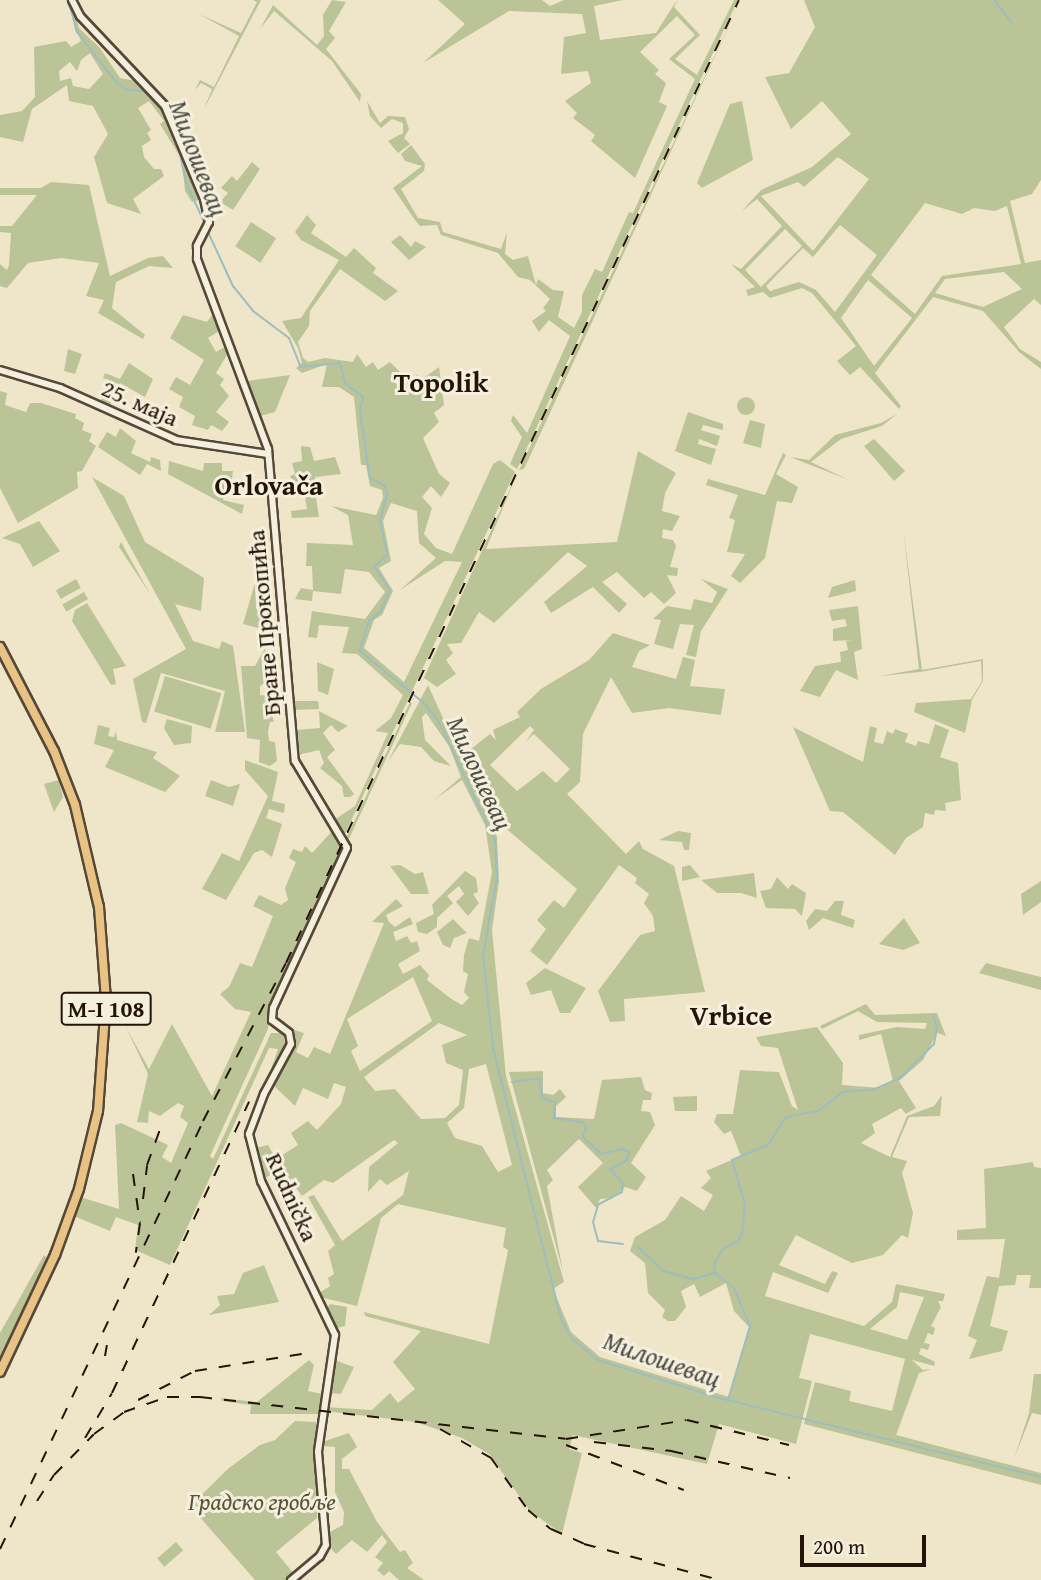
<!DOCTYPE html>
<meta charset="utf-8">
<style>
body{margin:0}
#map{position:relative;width:1041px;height:1580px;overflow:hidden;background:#efe6ca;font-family:"Gentium Book Plus",serif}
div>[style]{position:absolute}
.green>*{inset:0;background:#bbc496;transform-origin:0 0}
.round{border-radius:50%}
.stream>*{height:2px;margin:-1px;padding:0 1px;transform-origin:1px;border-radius:1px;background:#9dbdbf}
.roads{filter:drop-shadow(2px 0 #564837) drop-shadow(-2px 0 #564837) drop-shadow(0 2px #564837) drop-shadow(0 -2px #564837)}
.minor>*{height:6px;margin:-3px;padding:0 3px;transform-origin:3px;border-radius:3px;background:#f5efdd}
.major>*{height:8px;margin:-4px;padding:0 4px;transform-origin:4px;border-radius:4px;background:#e8c385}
.rail>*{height:2px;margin-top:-1px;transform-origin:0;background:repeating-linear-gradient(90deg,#231406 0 12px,transparent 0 24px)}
span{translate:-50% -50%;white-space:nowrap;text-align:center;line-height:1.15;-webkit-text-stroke:6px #f5efdd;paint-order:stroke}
.shield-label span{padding:2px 5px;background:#f5efdd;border:2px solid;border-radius:5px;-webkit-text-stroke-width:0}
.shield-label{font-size:23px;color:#231406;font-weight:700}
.street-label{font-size:24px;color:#231406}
.park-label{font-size:24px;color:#585238;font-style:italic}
.water-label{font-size:26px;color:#4e4f47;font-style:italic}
.quarter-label{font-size:28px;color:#231406;font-weight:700}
.scale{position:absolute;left:800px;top:1535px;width:126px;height:32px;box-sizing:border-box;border:4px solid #231406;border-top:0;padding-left:9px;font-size:21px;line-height:24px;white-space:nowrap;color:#231406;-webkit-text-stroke:5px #f5efdd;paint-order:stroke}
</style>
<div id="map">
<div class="green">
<i style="clip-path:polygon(evenodd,66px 0,72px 0,79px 28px,100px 48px,120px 78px,142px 82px,164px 103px,202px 199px,192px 202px,185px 191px,182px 160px,160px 124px,164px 121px,149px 101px,138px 108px,151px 130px,147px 133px,151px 140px,142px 146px,144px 157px,154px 169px,161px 169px,164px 176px,133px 199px,141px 214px,107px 203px,94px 157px,108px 134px,93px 106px,69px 101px,67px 85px,32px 109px,23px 142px,0 137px,0 115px,22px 111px,35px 97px,34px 47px,66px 41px,71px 47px,81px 41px,66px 0,90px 53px,103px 74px,89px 89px,73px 86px,71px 78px,60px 81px,59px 71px,70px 62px,77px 71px,81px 60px,90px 53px)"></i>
<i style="clip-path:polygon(253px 0,261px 0,204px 109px,212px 89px,201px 83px,195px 90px,200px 80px,214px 87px,239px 36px,199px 14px,241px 33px,257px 2px)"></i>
<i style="clip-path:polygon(332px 0,346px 2px,329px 31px,335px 38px,326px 49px,361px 94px,360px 102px,332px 61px,274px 11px,260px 29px,273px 5px,317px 45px,324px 36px,323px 15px)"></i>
<i style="clip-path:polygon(438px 0,542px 0,550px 6px,564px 0,623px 0,594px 6px,600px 40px,656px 33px,677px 0,674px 7px,700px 35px,675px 59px,697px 75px,734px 0,738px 0,517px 469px,510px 464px,522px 437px,511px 421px,513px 415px,527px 433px,570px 336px,549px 320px,539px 332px,532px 321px,546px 311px,543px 308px,550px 299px,530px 280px,518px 277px,498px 253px,441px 235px,437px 225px,420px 226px,415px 220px,393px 188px,422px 166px,405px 161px,401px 154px,411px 145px,425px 164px,424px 171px,401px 189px,418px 218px,440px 222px,443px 232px,501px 249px,507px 232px,505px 254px,513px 260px,528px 256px,536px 285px,538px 279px,553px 290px,564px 291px,558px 317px,574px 328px,582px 312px,582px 295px,595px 269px,602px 272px,629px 212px,633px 213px,695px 79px,669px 59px,695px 35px,677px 16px,640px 52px,659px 70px,655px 74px,666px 83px,659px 102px,667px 106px,635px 178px,591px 141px,595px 135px,573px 118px,577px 113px,565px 101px,591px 83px,588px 71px,561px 74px,564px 37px,586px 33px,582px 14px,509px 11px,423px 63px,465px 24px)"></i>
<i style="clip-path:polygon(741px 0,524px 469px,519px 470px)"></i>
<i style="clip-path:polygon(evenodd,804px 0,1041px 0,1041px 180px,1032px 194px,1010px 201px,1025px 263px,1041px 260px,1041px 305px,1034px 299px,1004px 327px,1020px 349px,1041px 362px,1041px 369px,1019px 352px,983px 311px,933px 297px,875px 373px,901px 406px,899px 409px,860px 367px,850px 375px,837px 361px,856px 346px,812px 293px,802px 288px,770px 298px,763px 292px,748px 296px,746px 290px,755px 287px,731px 264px,741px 269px,782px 226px,757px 199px,742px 211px,761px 190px,812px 167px,851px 134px,822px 101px,791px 129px,765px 77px,789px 73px,815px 27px,804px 0,838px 157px,869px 179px,813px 251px,761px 196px,798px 182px,804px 187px,838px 157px,804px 0,925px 203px,962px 214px,974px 208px,995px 211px,1007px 206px,1021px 264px,942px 276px,915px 314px,871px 275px,925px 203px,804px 0,840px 225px,877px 255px,835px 312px,816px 290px,799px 282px,770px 291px,766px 286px,803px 248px,813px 257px,840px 225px,804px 0,785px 229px,802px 246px,761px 287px,745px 270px,785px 229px,804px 0,1004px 272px,1022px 289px,983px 307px,935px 293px,945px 279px,1004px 272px,804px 0,868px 280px,912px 318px,874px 366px,841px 318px,868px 280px)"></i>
<i style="clip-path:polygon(367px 101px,380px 123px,388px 116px,405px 117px,409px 129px,404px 138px,410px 144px,398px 153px,388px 141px,403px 133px,403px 123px,392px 119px,381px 128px,370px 116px)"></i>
<i style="clip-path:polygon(742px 101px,753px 160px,702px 188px,697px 183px,730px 104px)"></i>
<i style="clip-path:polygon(252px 162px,260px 169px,233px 210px,220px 202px,228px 193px,221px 188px,232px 176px,237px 181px)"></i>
<i style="clip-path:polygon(51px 182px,89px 185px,110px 276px,148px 258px,163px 256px,173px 268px,149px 266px,116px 282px,112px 308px,145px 335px,143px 339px,98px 313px,104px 300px,86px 296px,99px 263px,61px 258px,28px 263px,7px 288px,0 286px,0 264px,7px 270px,9px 265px,11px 233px,0 232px,0 226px,12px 226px,37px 195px,0 195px,0 188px,41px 188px)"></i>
<i style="clip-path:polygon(evenodd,307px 215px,316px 225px,311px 233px,346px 257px,354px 248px,376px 268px,373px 273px,398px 291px,385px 301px,340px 269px,310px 311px,309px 326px,298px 342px,303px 358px,308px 362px,325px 358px,353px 362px,357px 354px,366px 367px,373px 362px,378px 370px,390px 362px,409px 381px,417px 375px,421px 380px,439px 367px,444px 405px,434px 413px,439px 422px,423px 438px,439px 474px,450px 483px,441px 497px,431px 486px,422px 497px,432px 508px,424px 534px,436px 548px,452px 554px,493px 464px,500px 460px,515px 472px,344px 836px,334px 820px,355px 806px,388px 733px,375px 731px,391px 718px,403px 695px,357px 654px,342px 653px,349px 627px,319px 625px,317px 638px,308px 637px,312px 611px,365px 619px,385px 592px,369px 572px,345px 569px,341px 594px,313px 591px,312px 601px,295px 599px,301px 588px,313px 590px,312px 566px,306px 566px,307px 543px,353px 545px,348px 515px,331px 506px,376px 515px,383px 498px,382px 490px,370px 486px,366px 465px,361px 465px,354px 397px,339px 387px,322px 387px,327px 364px,302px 373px,296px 368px,302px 363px,298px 348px,282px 321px,301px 318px,339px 260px,301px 240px,295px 232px,307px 215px,391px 503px,417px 511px,419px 543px,436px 558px,400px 590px,445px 561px,462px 562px,404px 682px,364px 648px,374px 620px,382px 615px,393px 591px,379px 568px,391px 561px,383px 521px,391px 503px)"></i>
<i style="left:251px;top:222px;width:30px;height:29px;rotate:33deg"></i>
<i style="clip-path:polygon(400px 235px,411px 247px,415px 241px,426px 247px,409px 260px,391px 242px)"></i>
<i style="clip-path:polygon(215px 311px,222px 329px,208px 338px,216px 352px,228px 345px,230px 350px,216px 373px,224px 379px,220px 385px,229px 396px,216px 412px,229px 422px,222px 431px,211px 425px,208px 430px,192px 425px,195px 416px,179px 407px,183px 397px,169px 389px,176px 377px,190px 385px,204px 360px,170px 338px,183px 315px,207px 322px)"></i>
<i style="clip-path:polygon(68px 349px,82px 354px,75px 374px,64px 371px)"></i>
<i style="clip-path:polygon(129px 363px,153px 379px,145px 397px,120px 383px,109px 407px,100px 403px,109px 380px,103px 378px,105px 373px,120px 379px)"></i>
<i style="clip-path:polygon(290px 375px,275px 412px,260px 416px,247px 381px)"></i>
<i style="clip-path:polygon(0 391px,7px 393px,5px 405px,26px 412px,30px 403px,41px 403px,76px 414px,75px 418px,84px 423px,82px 430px,92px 434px,89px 441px,96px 446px,82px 471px,77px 472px,78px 488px,18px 523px,0 488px)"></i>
<i class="round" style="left:737px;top:397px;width:18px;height:18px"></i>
<i style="clip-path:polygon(688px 412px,723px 424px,723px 430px,703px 425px,701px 430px,720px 436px,717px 446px,699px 439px,698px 444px,716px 449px,711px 465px,675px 451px)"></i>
<i style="clip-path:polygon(897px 414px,882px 426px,841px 439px,811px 462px,849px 480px,790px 457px,809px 460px,835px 435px,881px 423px)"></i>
<i style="clip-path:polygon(750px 420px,765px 424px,761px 448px,743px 443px)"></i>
<i style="clip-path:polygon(120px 428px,136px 441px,131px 453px,150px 462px,151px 457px,160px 460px,161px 471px,147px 464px,140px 475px,98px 447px,107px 432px,116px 437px)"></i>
<i style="clip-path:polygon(874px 439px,905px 471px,894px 481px,864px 446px)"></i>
<i style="clip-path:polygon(301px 446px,310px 447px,314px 461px,335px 457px,341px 474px,315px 477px,316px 490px,300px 491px,290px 476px,295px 474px,292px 463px,302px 461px)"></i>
<i style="clip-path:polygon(638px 451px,676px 473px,665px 493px,662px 511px,680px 516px,672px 531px,663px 529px,662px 538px,673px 540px,676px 546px,670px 567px,678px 568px,677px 576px,667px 575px,676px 593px,664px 604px,651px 592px,644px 598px,617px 572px,602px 582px,627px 604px,619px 613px,593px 587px,551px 613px,544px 602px,587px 566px,568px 552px,494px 623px,479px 612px,461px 643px,447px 644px,453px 653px,446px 660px,456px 674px,437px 687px,424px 678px,416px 695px,517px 474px,486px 549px,617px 542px)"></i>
<i style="clip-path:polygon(783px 453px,786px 455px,776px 474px,798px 487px,792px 503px,777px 501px,765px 558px,740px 583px,731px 576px,745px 554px,727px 552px,735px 520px,729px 518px,738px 495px,706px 485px,708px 479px,765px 495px)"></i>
<i style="clip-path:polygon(169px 461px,203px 471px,204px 463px,222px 463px,222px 471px,233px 471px,232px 479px,225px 479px,223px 500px,244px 505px,242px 514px,168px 474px)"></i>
<i style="clip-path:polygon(92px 477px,124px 496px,145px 542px,204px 578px,201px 611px,175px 604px,193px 641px,219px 649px,222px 641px,233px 646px,245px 732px,215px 732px,225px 691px,161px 673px,146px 723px,142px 722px,133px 679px,186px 649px)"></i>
<i style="clip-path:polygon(305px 497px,316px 497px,319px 517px,292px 518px,291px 511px,307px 509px)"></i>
<i style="clip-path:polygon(39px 521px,60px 551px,33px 567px,20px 544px,2px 538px)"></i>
<i style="clip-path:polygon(903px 528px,922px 670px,983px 659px,983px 681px,972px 700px,965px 733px,914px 712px,916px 703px,971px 699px,982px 681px,981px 661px,920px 672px,880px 676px,919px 669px)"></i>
<i style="clip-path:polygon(121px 542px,150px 594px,119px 547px)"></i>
<i style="left:76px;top:579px;width:10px;height:23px;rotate:61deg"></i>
<i style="clip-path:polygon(701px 579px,728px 589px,701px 631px,696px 657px,686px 655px,694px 625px,680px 624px,673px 649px,654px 644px,661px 620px,653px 619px,667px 606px,691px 610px,694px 599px,712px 603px,717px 592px)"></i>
<i style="clip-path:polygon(855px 580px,856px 591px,828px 598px,832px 587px)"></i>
<i style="clip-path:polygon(255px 583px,256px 609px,267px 612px,267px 623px,260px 621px,258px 628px,243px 624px)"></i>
<i style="left:84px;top:592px;width:8px;height:25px;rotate:60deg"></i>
<i style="clip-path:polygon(87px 603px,126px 666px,113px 669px,116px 684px,111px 685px,72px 621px,75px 610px)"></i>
<i style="clip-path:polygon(858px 606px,862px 649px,854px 652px,858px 680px,836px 670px,820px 697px,800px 691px,815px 666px,841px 662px,840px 652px,848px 650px,846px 641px,852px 640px,833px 641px,833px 629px,847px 626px,845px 619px,832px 621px,829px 610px)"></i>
<i style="clip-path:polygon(evenodd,613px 633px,650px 645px,639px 651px,632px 667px,676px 679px,683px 657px,695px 660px,690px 686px,725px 689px,721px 715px,669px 708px,632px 713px,611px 677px,583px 734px,580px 782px,567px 794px,626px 854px,639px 841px,643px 849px,674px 866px,705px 992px,624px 999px,625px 1021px,610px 1022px,598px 991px,640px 935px,655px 931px,653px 916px,644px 903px,649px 894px,635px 883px,637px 878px,619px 865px,547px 965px,530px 951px,546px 929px,537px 920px,554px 900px,564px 908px,577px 889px,496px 820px,466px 753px,490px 734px,496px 740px,493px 730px,520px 717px,517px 712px,541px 689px,589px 660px,613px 633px,530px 726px,534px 730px,526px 741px,534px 734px,570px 769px,556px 783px,543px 771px,517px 791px,490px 765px,530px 726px)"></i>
<i style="clip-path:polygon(265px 648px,272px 678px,260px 686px,260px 695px,274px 696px,274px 701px,268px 702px,274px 722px,270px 722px,268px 732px,269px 741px,275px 742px,277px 761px,270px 766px,259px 762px,260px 740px,247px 738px,241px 666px,255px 666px)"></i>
<i style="clip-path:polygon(317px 662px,334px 669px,328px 695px,318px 691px)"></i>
<i style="left:165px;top:676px;width:59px;height:37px;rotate:17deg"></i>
<i style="clip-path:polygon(evenodd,428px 685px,497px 837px,499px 881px,492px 930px,506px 1076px,564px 1282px,553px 1289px,571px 1332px,600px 1357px,729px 1397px,750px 1328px,734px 1311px,726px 1283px,700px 1297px,694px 1284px,681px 1291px,686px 1307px,675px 1321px,668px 1321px,662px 1317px,665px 1310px,648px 1293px,645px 1263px,630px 1251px,635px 1237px,665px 1220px,681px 1196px,704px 1211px,713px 1195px,701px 1188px,711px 1178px,706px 1171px,741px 1156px,731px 1131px,724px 1134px,714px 1122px,717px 1114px,733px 1114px,740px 1070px,779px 1072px,792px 1106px,798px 1110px,778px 1048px,761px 1046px,756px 1037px,817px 1027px,843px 1063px,842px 1085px,880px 1088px,893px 1081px,881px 1034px,859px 1040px,859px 1035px,897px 1027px,925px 1029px,927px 1023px,877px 1022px,858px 1011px,822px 1029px,820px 1026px,866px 1004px,875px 1015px,937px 1013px,946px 1036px,937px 1033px,923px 1060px,899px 1081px,916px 1108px,906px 1114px,901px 1108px,872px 1124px,875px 1133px,861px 1143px,890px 1157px,907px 1116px,934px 1106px,942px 1095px,940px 1116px,909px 1117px,892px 1157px,907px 1161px,902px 1173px,913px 1213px,908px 1238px,902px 1235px,883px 1255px,852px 1263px,796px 1235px,779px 1265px,825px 1284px,832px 1271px,838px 1273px,828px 1293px,773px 1272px,765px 1296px,864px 1326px,892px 1302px,896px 1284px,945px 1294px,943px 1301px,938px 1301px,941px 1307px,931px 1326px,935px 1328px,933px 1335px,928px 1333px,924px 1343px,930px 1344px,928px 1350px,921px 1348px,919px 1354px,935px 1362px,934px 1366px,912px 1360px,923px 1370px,932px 1369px,919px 1373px,896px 1435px,1041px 1473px,1041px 1485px,804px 1424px,815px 1382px,851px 1391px,849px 1401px,892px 1411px,905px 1359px,810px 1334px,799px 1378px,812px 1381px,796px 1444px,719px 1424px,707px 1464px,573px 1435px,569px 1449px,582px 1453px,562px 1534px,530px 1511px,489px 1454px,462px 1438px,416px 1422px,325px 1411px,325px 1407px,372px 1410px,390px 1393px,398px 1403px,415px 1389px,393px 1362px,421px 1331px,365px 1316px,364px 1312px,489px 1344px,508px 1250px,503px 1247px,506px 1228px,398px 1204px,381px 1218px,357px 1306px,320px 1297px,319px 1293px,330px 1286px,328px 1278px,334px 1274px,328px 1251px,335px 1245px,308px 1197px,314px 1195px,342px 1241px,403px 1195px,409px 1171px,387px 1185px,380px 1179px,368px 1192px,369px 1167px,398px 1143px,394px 1140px,333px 1183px,324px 1180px,302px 1196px,282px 1169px,263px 1179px,252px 1149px,268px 1145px,276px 1159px,298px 1145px,291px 1133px,308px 1121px,317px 1130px,341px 1104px,346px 1087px,334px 1083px,328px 1099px,303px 1088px,295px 1106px,272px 1084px,293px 1044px,286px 1027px,304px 1033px,296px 1052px,308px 1058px,314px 1047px,330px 1054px,384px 923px,372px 922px,396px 899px,403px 906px,386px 915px,389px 922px,395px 927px,410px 917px,413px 924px,393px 932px,396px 941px,407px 936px,411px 943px,417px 941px,420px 951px,398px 964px,403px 974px,420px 965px,429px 975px,427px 980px,450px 998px,462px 1005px,469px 998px,464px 992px,468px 974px,463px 971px,464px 955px,469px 938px,479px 941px,492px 872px,485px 825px,462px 780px,434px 800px,461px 777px,449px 746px,426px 713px,422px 717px,425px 740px,451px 766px,434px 761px,421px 747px,400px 744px,388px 761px,428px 685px,413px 977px,432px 1021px,360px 1071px,351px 1051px,358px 1046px,347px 1019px,413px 977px,428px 685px,439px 1023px,467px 1035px,442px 1045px,446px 1063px,463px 1070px,459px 1105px,445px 1118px,421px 1119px,395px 1089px,375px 1091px,364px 1077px,439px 1023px,428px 685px,486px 1064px,512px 1165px,498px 1172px,482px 1146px,455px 1138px,447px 1123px,464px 1108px,469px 1069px,486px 1064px,428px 685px,900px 1292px,924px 1297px,907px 1340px,870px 1329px,897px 1307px,900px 1292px)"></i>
<i style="clip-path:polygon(294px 701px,318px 701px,319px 709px,295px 710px)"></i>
<i style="clip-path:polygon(410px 702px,412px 703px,348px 841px,346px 839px)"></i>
<i style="clip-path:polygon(319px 711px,348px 726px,338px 732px,331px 725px,323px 733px,335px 750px,327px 757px,354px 794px,350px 797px,344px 797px,342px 786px,320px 768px,324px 763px,319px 750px,298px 755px,296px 730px,320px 728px)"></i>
<i style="clip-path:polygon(167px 719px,192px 726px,191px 743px,174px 745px,164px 728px)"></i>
<i style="clip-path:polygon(935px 724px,949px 730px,940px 757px,958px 763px,961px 800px,945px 803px,946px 811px,935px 810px,934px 815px,925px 813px,923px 827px,906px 838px,895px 855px,843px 812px,830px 811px,793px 727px,863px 762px,870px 726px,877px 728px,874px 742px,883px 744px,887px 731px,893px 734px,895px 729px,908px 734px,905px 742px,916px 746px,918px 741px,929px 744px)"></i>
<i style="clip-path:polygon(98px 725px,110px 728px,108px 736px,114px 737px,116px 731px,117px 740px,157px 752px,153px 758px,180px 776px,165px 792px,105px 767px,114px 750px,94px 744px)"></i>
<i style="clip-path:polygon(245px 760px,278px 772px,272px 801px,285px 804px,284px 813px,269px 809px,266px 818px,282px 824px,272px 857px,262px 850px,254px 853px,226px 900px,202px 889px,222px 853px,239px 861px,268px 796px,245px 770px)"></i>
<i style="clip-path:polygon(59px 780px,63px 797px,54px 812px,44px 784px)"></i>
<i style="clip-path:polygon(211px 780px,229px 787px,240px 784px,233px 806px,205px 796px)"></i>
<i style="clip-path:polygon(334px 829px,344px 851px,272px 1002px,268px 1029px,210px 1156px,213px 1159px,271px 1033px,283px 1033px,286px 1047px,263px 1093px,278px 1049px,269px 1048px,170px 1265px,135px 1250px,138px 1225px,116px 1217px,110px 1231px,74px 1216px,80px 1197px,119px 1209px,115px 1125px,121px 1123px,168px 1145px,162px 1157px,171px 1163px,188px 1123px,180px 1117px,184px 1106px,178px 1103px,160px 1116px,149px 1111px,148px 1123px,137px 1122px,148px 1074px,126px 1027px,149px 1069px,172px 1024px,212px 1096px,251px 1012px,235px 1009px,220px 994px,229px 987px,240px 963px,252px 967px,273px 916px,253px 906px,259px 895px,281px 905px,288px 900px,285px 888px,296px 862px,289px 858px,293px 849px,302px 852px,305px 846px,312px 853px)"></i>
<i style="clip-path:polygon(678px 831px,691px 833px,689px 850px,684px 850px,682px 842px,659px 840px)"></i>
<i style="clip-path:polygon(400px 865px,415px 874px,423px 872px,429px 894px,411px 894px,390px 866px)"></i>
<i style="clip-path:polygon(690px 865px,700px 877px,682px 881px,682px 867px)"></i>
<i style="clip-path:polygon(465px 871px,476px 878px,478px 892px,473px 894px,479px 903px,468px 916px,456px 902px,464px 894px,459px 886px,447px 896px,453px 903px,437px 918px,437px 927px,427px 934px,418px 932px,416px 923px,434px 914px,432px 905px)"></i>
<i style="clip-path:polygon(754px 873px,757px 898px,741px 893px,717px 893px,701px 880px)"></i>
<i style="clip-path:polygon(777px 877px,788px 889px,792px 884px,806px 893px,802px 916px,795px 909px,766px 908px,760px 891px,771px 889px)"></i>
<i style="clip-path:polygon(1041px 881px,1041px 902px,1023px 915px,1021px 894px)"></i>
<i style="clip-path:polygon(835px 901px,844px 901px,841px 915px,855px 920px,853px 928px,823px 918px,809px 930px,806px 921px,815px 909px,827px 911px)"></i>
<i style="clip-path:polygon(904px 918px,920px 943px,903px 950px,879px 944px)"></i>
<i style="clip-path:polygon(453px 919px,467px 933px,454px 938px,450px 948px,443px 945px,437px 932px)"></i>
<i style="clip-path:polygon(986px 963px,1041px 977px,1041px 990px,979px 973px)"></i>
<i style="clip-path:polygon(545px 968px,586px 988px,570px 1013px,560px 1013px,551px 990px,531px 995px,526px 983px)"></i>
<i style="clip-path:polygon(543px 1071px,543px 1093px,553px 1095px,560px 1089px,566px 1097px,556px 1106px,556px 1117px,594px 1119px,602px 1080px,641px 1077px,645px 1090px,652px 1093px,651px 1100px,643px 1100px,641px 1111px,650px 1112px,655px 1125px,631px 1163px,646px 1177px,637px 1191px,625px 1187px,613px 1198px,600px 1199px,596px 1208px,578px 1187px,603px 1163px,579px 1139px,547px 1170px,553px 1180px,547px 1186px,563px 1272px,509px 1072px)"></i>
<i style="clip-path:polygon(697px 1096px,697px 1111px,675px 1111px,673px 1097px)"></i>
<i style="clip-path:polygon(1033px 1162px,1034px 1167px,1041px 1168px,1041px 1288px,1029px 1288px,1031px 1275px,1017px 1275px,1015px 1285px,999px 1286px,990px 1326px,1008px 1331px,1002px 1351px,969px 1359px,977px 1340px,968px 1336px,987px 1276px,999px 1278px,1005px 1239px,957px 1240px,957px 1230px,986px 1228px,984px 1169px)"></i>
<i style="clip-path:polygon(44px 1255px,49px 1260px,0 1362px,0 1333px)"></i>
<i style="clip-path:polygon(264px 1265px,279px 1302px,209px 1315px,220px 1305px,217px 1296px,234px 1294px,243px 1273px)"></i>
<i style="clip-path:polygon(330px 1304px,347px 1307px,345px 1326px,337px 1328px,327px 1308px)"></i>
<i style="clip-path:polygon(309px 1360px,314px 1365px,308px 1391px,322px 1394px,319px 1414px,250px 1414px,251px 1405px,222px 1401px,221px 1398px,257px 1402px)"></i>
<i style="clip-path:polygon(334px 1360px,354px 1367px,341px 1394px,328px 1393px)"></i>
<i style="clip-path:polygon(1034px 1374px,1041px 1374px,1041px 1415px,1032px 1413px,1014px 1459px,1029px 1413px)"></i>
<i style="clip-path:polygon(295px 1421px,316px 1422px,317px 1518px,276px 1552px,294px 1574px,287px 1580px,255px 1580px,190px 1506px,229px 1468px,260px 1445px,275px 1440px)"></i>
<i style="clip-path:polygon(349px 1433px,357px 1447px,342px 1459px,342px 1469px,349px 1469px,377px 1522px,400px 1552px,405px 1550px,413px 1563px,407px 1568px,424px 1580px,399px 1580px,389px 1571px,384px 1576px,377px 1570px,383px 1563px,375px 1557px,387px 1542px,382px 1535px,367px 1552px,352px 1540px,336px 1554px,332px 1550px,328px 1533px,343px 1525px,344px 1512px,335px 1492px,335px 1447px,324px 1446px,325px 1441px)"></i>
<i style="left:176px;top:1542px;width:11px;height:25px;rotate:49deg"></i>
</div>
<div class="stream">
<i style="left:994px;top:0;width:29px;rotate:52deg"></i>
<i style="left:69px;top:1px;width:32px;rotate:76deg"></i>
<i style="left:77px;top:32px;width:63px;rotate:52deg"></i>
<i style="left:116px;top:82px;width:14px;rotate:36deg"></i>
<i style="left:127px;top:90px;width:20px;rotate:3deg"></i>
<i style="left:178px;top:145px;width:39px;rotate:78deg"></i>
<i style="left:186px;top:183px;width:45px;rotate:65.1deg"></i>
<i style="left:208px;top:232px;width:60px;rotate:65.2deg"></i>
<i style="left:233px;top:286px;width:32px;rotate:51deg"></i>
<i style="left:253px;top:311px;width:45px;rotate:36.9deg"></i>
<i style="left:289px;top:338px;width:31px;rotate:68deg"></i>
<i style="left:301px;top:367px;width:39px;rotate:-6deg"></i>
<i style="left:340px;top:363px;width:21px;rotate:76deg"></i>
<i style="left:345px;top:383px;width:23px;rotate:38deg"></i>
<i style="left:363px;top:397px;width:15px;rotate:101deg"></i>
<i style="left:360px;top:412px;width:67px;rotate:81.4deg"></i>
<i style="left:370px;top:478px;width:17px;rotate:28deg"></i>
<i style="left:385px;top:486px;width:8px;rotate:76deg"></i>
<i style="left:387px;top:494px;width:28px;rotate:105deg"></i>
<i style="left:380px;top:521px;width:35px;rotate:78deg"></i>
<i style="left:387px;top:555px;width:18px;rotate:137deg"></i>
<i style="left:374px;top:567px;width:28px;rotate:55deg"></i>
<i style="left:390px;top:590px;width:23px;rotate:113deg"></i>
<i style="left:381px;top:611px;width:16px;rotate:140deg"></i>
<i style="left:369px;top:621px;width:31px;rotate:107deg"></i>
<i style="left:360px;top:651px;width:82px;rotate:39.1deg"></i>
<i style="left:424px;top:703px;width:24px;rotate:52deg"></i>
<i style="left:439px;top:722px;width:132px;rotate:64.8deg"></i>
<i style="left:495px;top:841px;width:36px;rotate:87deg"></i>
<i style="left:497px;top:877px;width:80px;rotate:100deg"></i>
<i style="left:483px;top:956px;width:93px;rotate:83.8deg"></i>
<i style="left:493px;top:1048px;width:279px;rotate:75.9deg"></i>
<i style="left:561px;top:1319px;width:23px;rotate:61deg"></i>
<i style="left:572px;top:1339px;width:33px;rotate:39deg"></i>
<i style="left:598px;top:1360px;width:127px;rotate:17.4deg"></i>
<i style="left:719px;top:1398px;width:332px;rotate:13.8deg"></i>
<i style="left:512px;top:1082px;width:27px;rotate:-8deg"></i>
<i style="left:539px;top:1078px;width:20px;rotate:81deg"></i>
<i style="left:542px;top:1098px;width:14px;rotate:17deg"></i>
<i style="left:555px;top:1102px;width:16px;rotate:94deg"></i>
<i style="left:554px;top:1118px;width:28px;rotate:8deg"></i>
<i style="left:582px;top:1122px;width:6px;rotate:51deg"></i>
<i style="left:586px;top:1127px;width:10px;rotate:107deg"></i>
<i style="left:583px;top:1137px;width:25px;rotate:43deg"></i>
<i style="left:601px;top:1154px;width:23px;rotate:-13deg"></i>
<i style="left:623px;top:1149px;width:7px;rotate:27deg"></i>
<i style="left:629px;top:1152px;width:9px;rotate:108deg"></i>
<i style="left:626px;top:1161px;width:18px;rotate:153deg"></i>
<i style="left:610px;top:1169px;width:19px;rotate:47deg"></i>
<i style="left:623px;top:1183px;width:9px;rotate:96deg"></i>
<i style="left:622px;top:1192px;width:27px;rotate:152deg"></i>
<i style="left:598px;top:1205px;width:18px;rotate:106deg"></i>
<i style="left:593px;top:1222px;width:20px;rotate:75deg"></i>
<i style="left:598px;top:1241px;width:25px;rotate:7deg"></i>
<i style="left:638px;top:1247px;width:35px;rotate:44deg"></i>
<i style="left:663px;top:1271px;width:31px;rotate:15deg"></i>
<i style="left:693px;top:1279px;width:23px;rotate:-15deg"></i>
<i style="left:715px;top:1273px;width:24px;rotate:38deg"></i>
<i style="left:734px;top:1288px;width:41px;rotate:67.2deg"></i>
<i style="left:750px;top:1326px;width:77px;rotate:106.6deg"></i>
<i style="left:715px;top:1273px;width:9px;rotate:-96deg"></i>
<i style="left:714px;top:1264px;width:17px;rotate:-59deg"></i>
<i style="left:723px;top:1249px;width:17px;rotate:-28deg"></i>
<i style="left:738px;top:1241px;width:9px;rotate:-63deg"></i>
<i style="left:742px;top:1233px;width:29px;rotate:-84deg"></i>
<i style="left:745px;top:1204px;width:46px;rotate:-106.5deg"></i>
<i style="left:732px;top:1160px;width:39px;rotate:-23deg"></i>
<i style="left:768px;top:1145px;width:33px;rotate:-57deg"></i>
<i style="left:786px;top:1117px;width:33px;rotate:-11deg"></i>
<i style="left:818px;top:1111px;width:31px;rotate:-37deg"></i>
<i style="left:843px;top:1092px;width:32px;rotate:-5deg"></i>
<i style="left:875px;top:1089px;width:27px;rotate:-24deg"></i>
<i style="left:900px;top:1078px;width:48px;rotate:-45deg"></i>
<i style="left:934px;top:1044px;width:16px;rotate:-79deg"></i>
<i style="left:937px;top:1028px;width:13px;rotate:-108deg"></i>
</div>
<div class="roads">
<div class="minor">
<i style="left:72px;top:0;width:18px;rotate:63deg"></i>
<i style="left:80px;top:16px;width:124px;rotate:46.6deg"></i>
<i style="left:165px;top:106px;width:101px;rotate:67.2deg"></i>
<i style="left:204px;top:199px;width:24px;rotate:78deg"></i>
<i style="left:209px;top:222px;width:27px;rotate:117deg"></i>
<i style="left:197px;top:246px;width:13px;rotate:90deg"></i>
<i style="left:197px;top:259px;width:203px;rotate:69.5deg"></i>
<i style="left:268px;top:449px;width:313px;rotate:85.1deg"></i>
<i style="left:295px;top:761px;width:101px;rotate:59.1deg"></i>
<i style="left:347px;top:848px;width:176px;rotate:114.8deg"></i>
<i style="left:273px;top:1008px;width:12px;rotate:95deg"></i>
<i style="left:272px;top:1020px;width:21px;rotate:37deg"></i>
<i style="left:289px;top:1033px;width:11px;rotate:80deg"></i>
<i style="left:291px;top:1044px;width:57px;rotate:118.4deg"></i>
<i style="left:264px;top:1094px;width:43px;rotate:110.6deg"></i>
<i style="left:249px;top:1134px;width:49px;rotate:75.7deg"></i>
<i style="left:261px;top:1181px;width:171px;rotate:64.3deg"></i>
<i style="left:335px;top:1335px;width:118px;rotate:98.3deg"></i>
<i style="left:318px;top:1452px;width:93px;rotate:85.1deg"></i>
<i style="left:326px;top:1545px;width:13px;rotate:119deg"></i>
<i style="left:320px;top:1556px;width:38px;rotate:140deg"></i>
<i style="left:0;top:370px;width:63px;rotate:16.7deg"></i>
<i style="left:60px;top:388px;width:127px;rotate:24.1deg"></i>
<i style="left:176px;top:440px;width:93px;rotate:8.7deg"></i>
</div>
<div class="major">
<i style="left:0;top:647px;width:117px;rotate:62.6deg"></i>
<i style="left:54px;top:751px;width:58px;rotate:68.7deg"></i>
<i style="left:75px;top:805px;width:105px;rotate:76.8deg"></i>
<i style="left:99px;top:907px;width:93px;rotate:85.7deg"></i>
<i style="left:106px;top:1000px;width:111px;rotate:94.1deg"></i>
<i style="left:98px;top:1111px;width:80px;rotate:103.7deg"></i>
<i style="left:79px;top:1189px;width:70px;rotate:110deg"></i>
<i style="left:55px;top:1255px;width:129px;rotate:115.2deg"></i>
</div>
</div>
<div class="rail">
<i style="left:133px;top:1174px;width:49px;rotate:81.9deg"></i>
<i style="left:140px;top:1223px;width:30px;rotate:98deg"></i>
<i style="left:143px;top:1199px;width:34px;rotate:-83deg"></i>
<i style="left:147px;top:1165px;width:44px;rotate:-69.9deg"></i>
<i style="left:105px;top:1356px;width:11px;rotate:-80deg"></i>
<i style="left:138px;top:1400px;width:64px;rotate:-27deg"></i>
<i style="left:195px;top:1371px;width:108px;rotate:-9deg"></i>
<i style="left:440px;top:1429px;width:59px;rotate:29.6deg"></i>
<i style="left:491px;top:1458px;width:64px;rotate:54.6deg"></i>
<i style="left:528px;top:1510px;width:30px;rotate:40deg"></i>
<i style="left:551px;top:1529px;width:36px;rotate:24deg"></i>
<i style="left:584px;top:1544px;width:140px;rotate:14.9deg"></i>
<i style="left:85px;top:1438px;width:52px;rotate:-59deg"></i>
<i style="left:112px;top:1393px;width:322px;rotate:-64.8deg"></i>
<i style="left:594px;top:1442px;width:78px;rotate:6.7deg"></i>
<i style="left:671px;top:1451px;width:122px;rotate:12.8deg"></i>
<i style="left:566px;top:1445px;width:126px;rotate:20.9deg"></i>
<i style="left:37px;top:1501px;width:31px;rotate:-57deg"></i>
<i style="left:54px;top:1475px;width:57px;rotate:-45.7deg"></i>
<i style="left:94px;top:1434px;width:37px;rotate:-36deg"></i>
<i style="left:124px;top:1412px;width:46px;rotate:-19.2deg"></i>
<i style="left:167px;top:1397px;width:33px"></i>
<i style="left:200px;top:1397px;width:368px;rotate:6.5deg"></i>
<i style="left:566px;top:1439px;width:122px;rotate:-8.9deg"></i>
<i style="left:687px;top:1420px;width:105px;rotate:13.8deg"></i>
<i style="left:0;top:1549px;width:474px;rotate:-64.6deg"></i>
<i style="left:203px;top:1121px;width:178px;rotate:-62.3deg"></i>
<i style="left:286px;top:963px;width:1064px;rotate:-64.81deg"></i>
</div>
<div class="shield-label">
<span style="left:106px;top:1009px">M-I 108</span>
</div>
<div class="street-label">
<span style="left:140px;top:403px;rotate:24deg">25. маја</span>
<span style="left:264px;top:623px;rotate:-95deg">Бране Прокопића</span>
<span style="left:292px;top:1197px;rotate:66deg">Rudnička</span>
</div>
<div class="park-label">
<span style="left:262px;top:1502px">Градско гробље</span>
</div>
<div class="water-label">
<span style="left:199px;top:158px;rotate:69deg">Милошевац</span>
<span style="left:480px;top:773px;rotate:65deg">Милошевац</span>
<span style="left:662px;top:1359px;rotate:19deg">Милошевац</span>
</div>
<div class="quarter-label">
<span style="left:441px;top:382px">Topolik</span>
<span style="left:269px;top:485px">Orlovača</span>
<span style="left:731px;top:1015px">Vrbice</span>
</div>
<div class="scale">200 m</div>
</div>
